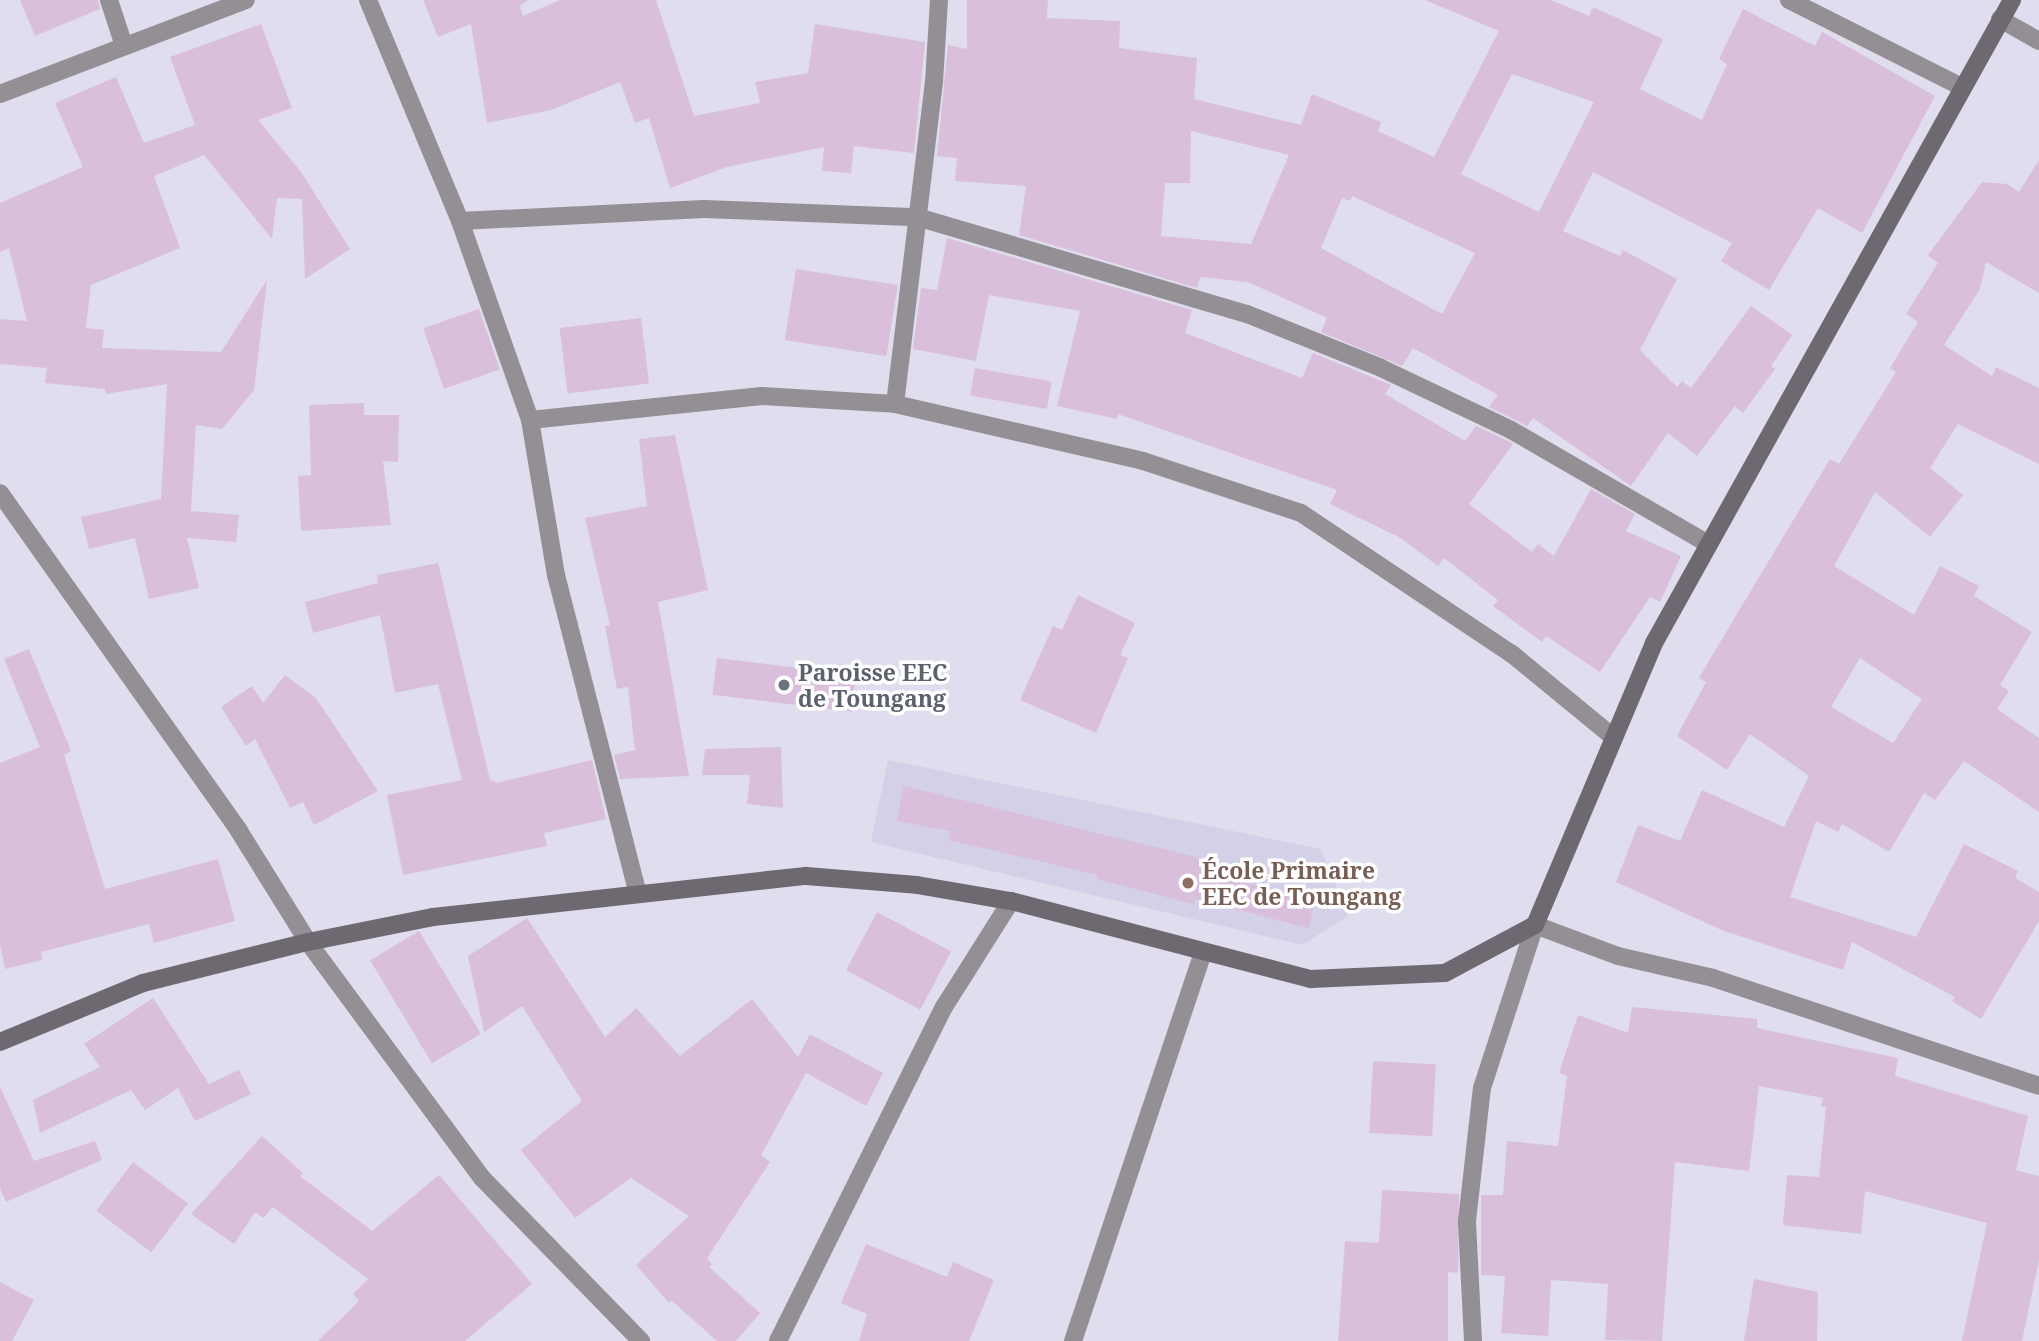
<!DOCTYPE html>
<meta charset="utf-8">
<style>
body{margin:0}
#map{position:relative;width:2039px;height:1341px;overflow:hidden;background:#e0ddee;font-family:"Noto Serif",serif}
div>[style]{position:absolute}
.built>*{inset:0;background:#d4d0e8}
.building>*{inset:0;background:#d9bfdc;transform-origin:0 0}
.street>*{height:18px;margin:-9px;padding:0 9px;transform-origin:9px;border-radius:9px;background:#938f95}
.secondary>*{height:18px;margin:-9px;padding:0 9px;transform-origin:9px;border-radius:9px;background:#6e6871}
.dots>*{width:19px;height:19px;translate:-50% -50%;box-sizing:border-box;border:4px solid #fff;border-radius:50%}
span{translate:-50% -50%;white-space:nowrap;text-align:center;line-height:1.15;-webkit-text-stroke:7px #fff;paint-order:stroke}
.worship-label{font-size:23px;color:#5b616d;font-weight:700}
.left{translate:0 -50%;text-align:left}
.education-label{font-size:23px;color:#785e54;font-weight:700}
</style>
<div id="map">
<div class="built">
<i style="clip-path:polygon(888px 760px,1321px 849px,1348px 916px,1302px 945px,871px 842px)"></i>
</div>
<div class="building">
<i style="clip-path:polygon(20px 0,98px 0,100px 9px,35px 36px)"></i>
<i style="clip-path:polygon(423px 0,528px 0,520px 6px,523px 16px,560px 0,656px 0,694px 116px,760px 103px,755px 82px,808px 73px,815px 24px,925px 42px,914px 153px,854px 146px,851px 173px,822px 171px,824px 147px,727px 167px,670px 188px,649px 118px,635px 123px,620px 82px,551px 110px,487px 123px,471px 24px,438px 37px)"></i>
<i style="clip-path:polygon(evenodd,967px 0,1048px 0,1047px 18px,1120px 21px,1119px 48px,1197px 58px,1194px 99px,1301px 125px,1312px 94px,1381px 122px,1378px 131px,1434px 157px,1499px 31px,1425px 0,1551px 0,1589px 16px,1593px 7px,1663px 39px,1640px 89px,1702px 120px,1727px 64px,1719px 59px,1743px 9px,1815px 46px,1822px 32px,1935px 96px,1862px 233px,1818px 208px,1769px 290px,1721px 261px,1732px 243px,1593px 172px,1563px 231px,1620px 256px,1623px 250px,1677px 279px,1640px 350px,1677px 387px,1682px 381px,1691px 388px,1751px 306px,1792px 335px,1771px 366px,1775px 369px,1743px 413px,1735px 406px,1697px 456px,1668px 433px,1631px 486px,1533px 418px,1527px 426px,1489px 407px,1498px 395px,1413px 348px,1402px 366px,1321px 332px,1327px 318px,1248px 282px,1200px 277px,1197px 288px,1019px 235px,1026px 186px,955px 181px,957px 158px,937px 156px,948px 45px,967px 49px,967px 0,1512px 74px,1594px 102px,1539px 212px,1461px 174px,1512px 74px,967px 0,1191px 131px,1289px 155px,1251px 244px,1161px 236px,1165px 183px,1190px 183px,1191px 131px,967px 0,1352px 196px,1475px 253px,1442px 314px,1321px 248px,1342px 198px,1350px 201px,1352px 196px)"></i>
<i style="clip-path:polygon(261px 24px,292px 108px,258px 120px,301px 172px,350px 249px,305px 279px,302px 199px,277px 198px,272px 239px,204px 155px,154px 176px,180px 248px,91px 285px,86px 328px,104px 330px,102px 348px,221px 352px,267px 280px,254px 390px,222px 429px,196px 425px,191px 511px,239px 515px,236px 542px,187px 538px,199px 588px,149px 599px,135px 538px,89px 549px,81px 517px,161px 499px,167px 384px,106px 394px,105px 389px,45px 383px,47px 368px,0 364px,0 319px,27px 321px,9px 248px,0 252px,0 203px,83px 167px,55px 103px,116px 77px,144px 143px,195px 125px,170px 57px)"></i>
<i style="clip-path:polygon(evenodd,2039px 160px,2039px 293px,1986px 262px,1980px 289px,1944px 345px,1992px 376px,1996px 367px,2039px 388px,2039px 464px,1958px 424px,1930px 468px,1963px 495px,1930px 537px,1875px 492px,1834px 566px,1914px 615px,1940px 566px,1979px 586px,1974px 596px,2032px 632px,2000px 685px,2009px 691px,1997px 709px,2039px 738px,2039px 812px,1964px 761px,1935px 800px,1924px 793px,1889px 852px,1842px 824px,1838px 832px,1816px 821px,1790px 897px,1916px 937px,1964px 844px,2018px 871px,2015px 878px,2039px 892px,2039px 921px,1981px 1019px,1952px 1001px,1955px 997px,1852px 942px,1843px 970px,1724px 931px,1616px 882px,1638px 825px,1680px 841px,1702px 790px,1784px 827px,1809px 776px,1750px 734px,1727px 770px,1677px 736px,1706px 682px,1699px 678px,1735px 617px,1830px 459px,1839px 464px,1896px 372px,1890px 368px,1918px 322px,1906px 314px,1938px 263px,1928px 255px,1982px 182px,2007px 184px,2019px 192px,2039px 160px,1860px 658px,1922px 699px,1893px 743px,1831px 707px,1860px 658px)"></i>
<i style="clip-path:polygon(947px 238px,1192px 310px,1185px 333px,1302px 378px,1313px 353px,1391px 385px,1385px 394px,1465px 441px,1476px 426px,1506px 440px,1513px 444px,1469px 504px,1532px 552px,1538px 544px,1554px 556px,1591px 489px,1635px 514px,1626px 531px,1681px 556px,1660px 602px,1650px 597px,1600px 672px,1546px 636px,1542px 642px,1493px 606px,1498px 600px,1444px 558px,1438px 566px,1399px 537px,1330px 504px,1337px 490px,1118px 414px,1117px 419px,1057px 406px,1080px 311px,989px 295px,976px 361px,913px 349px,921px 288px,937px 290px)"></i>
<i style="left:796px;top:269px;width:103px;height:72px;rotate:9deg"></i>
<i style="left:479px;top:309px;width:64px;height:59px;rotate:71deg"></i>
<i style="left:641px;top:318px;width:66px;height:82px;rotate:83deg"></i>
<i style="left:975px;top:368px;width:78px;height:28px;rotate:10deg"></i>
<i style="clip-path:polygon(364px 403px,364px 415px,399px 415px,398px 462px,383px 461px,391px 525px,301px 531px,298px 476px,311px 475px,309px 405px)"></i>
<i style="clip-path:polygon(675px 435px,708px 590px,658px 602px,689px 776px,620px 779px,614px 755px,635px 750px,628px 687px,617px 689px,605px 626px,610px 625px,585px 518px,647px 506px,639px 439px)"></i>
<i style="clip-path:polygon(438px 563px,490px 780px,497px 783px,592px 760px,606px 819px,544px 833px,547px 846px,403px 875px,387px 795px,462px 780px,438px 684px,395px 693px,380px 615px,313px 633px,305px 602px,378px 583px,377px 575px)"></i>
<i style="clip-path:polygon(1078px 595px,1135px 623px,1120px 655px,1128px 658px,1096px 733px,1020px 700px,1053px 626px,1062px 630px)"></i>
<i style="clip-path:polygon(29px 649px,71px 751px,64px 755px,105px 889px,218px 859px,235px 921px,154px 943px,149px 924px,41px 952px,42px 960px,5px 969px,0 944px,0 763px,40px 747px,4px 659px)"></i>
<i style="left:717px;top:658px;width:140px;height:37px;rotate:7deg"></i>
<i style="clip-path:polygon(285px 675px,316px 698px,378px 791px,314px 825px,303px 802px,290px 808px,255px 739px,246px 746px,221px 707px,252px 686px,263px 703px)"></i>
<i style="clip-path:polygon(781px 747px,783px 808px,747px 804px,750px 775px,702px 775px,705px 749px)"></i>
<i style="clip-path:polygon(904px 786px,1205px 859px,1202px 871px,1315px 900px,1309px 928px,1195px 899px,1193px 904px,1097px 879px,1098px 875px,949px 840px,951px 831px,897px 821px)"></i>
<i style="left:877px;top:912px;width:84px;height:66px;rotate:28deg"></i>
<i style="clip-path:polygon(527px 918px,605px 1037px,636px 1008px,680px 1056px,752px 999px,798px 1057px,810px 1034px,883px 1073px,866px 1106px,806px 1073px,761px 1155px,770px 1162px,707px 1258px,712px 1264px,709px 1267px,760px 1313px,736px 1341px,717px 1341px,672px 1301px,669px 1303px,636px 1265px,689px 1216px,631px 1178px,575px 1218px,521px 1150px,582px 1101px,522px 1006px,484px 1032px,468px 956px)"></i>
<i style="left:419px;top:931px;width:120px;height:57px;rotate:59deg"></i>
<i style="clip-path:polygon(153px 998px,209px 1084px,239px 1070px,251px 1094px,195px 1121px,178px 1088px,145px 1110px,131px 1090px,40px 1133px,33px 1100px,100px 1067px,84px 1044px)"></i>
<i style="clip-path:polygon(1632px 1007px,1757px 1019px,1757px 1028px,1898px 1058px,1895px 1076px,2028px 1116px,2016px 1170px,2039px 1176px,2039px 1260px,2022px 1341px,1962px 1341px,1987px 1223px,1865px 1191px,1861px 1234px,1783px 1225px,1787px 1175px,1819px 1177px,1826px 1107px,1821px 1106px,1823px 1098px,1759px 1086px,1749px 1171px,1675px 1162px,1662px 1341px,1605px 1340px,1608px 1284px,1551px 1280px,1548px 1336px,1501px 1333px,1505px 1276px,1481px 1275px,1481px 1195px,1503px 1195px,1507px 1141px,1558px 1146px,1567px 1076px,1559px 1073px,1578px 1015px,1628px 1033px)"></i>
<i style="left:1373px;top:1061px;width:63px;height:72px;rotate:3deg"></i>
<i style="clip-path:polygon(0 1087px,34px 1161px,95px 1141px,102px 1160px,6px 1202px,0 1188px)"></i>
<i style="clip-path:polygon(262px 1136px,303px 1173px,300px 1176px,372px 1231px,439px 1175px,532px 1284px,465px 1341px,318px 1341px,359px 1301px,353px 1294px,368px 1279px,273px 1207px,263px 1218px,255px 1212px,234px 1244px,191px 1214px)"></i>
<i style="left:133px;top:1162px;width:69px;height:61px;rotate:37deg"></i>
<i style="clip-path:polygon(1382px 1190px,1459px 1194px,1458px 1273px,1448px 1272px,1448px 1341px,1338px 1341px,1345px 1241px,1379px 1243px)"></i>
<i style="clip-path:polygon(866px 1244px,947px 1277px,953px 1262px,994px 1280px,969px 1341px,859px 1341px,867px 1314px,841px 1303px)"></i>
<i style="clip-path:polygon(1754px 1279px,1818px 1292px,1817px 1341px,1744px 1341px)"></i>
<i style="clip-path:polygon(0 1282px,34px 1300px,12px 1341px,0 1341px)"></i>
</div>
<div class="street">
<i style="left:109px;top:0;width:48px;rotate:71.9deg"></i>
<i style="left:368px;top:0;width:239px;rotate:67.4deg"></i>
<i style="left:460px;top:221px;width:211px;rotate:70.6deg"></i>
<i style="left:530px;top:420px;width:157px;rotate:80.5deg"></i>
<i style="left:556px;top:575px;width:326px;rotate:75.6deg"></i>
<i style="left:1789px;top:0;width:194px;rotate:26.7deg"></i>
<i style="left:2000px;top:19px;width:45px;rotate:29.4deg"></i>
<i style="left:0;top:94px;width:263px;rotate:-20.9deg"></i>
<i style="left:460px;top:221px;width:244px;rotate:-2.8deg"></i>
<i style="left:704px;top:209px;width:213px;rotate:2.2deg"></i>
<i style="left:917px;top:217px;width:344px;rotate:16.4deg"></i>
<i style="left:1247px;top:314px;width:144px;rotate:21.9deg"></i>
<i style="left:1381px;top:368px;width:144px;rotate:25.5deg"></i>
<i style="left:1511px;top:430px;width:226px;rotate:30deg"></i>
<i style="left:895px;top:404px;width:324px;rotate:-83.1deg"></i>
<i style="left:934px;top:82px;width:82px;rotate:-86.5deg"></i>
<i style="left:530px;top:420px;width:233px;rotate:-5.9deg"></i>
<i style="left:762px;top:396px;width:133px;rotate:3.4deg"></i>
<i style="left:895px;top:404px;width:254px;rotate:12.9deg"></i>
<i style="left:1143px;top:461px;width:166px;rotate:18.2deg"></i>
<i style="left:1301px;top:513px;width:254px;rotate:33.8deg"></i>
<i style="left:1512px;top:654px;width:129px;rotate:39.4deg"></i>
<i style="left:0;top:493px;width:414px;rotate:54.7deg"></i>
<i style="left:239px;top:831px;width:131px;rotate:58.1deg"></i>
<i style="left:308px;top:942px;width:293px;rotate:53.6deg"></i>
<i style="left:482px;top:1178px;width:228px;rotate:45.7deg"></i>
<i style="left:778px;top:1341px;width:373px;rotate:-63.6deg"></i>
<i style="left:944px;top:1007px;width:125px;rotate:-57.7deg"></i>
<i style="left:1073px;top:1341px;width:409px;rotate:-71.5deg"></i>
<i style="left:1473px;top:1341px;width:120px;rotate:-92.9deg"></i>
<i style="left:1467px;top:1221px;width:134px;rotate:-83.6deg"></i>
<i style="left:1482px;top:1088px;width:171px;rotate:-72deg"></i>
<i style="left:1535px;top:925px;width:89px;rotate:20.5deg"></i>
<i style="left:1618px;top:956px;width:98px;rotate:13deg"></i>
<i style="left:1713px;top:978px;width:343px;rotate:18.3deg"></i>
</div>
<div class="secondary">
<i style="left:0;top:1042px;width:155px;rotate:-22.4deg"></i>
<i style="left:143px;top:983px;width:170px;rotate:-14deg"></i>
<i style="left:308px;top:942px;width:127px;rotate:-11.3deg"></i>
<i style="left:433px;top:917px;width:375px;rotate:-6.3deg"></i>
<i style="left:806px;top:876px;width:111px;rotate:4.6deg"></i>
<i style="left:917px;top:885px;width:95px;rotate:9.7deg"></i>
<i style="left:1011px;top:901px;width:310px;rotate:14.6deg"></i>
<i style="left:1311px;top:979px;width:134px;rotate:-2.6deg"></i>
<i style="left:1445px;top:973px;width:102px;rotate:-28.1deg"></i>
<i style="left:1535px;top:925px;width:306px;rotate:-67.1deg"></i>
<i style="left:1654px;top:643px;width:736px;rotate:-60.89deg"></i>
</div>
<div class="dots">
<i style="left:784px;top:685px;background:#6b7280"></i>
<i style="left:1188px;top:883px;background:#8d6e63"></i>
</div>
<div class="worship-label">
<span class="left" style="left:798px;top:685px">Paroisse EEC<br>de Toungang</span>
</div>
<div class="education-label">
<span class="left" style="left:1202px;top:883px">École Primaire<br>EEC de Toungang</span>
</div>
</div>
